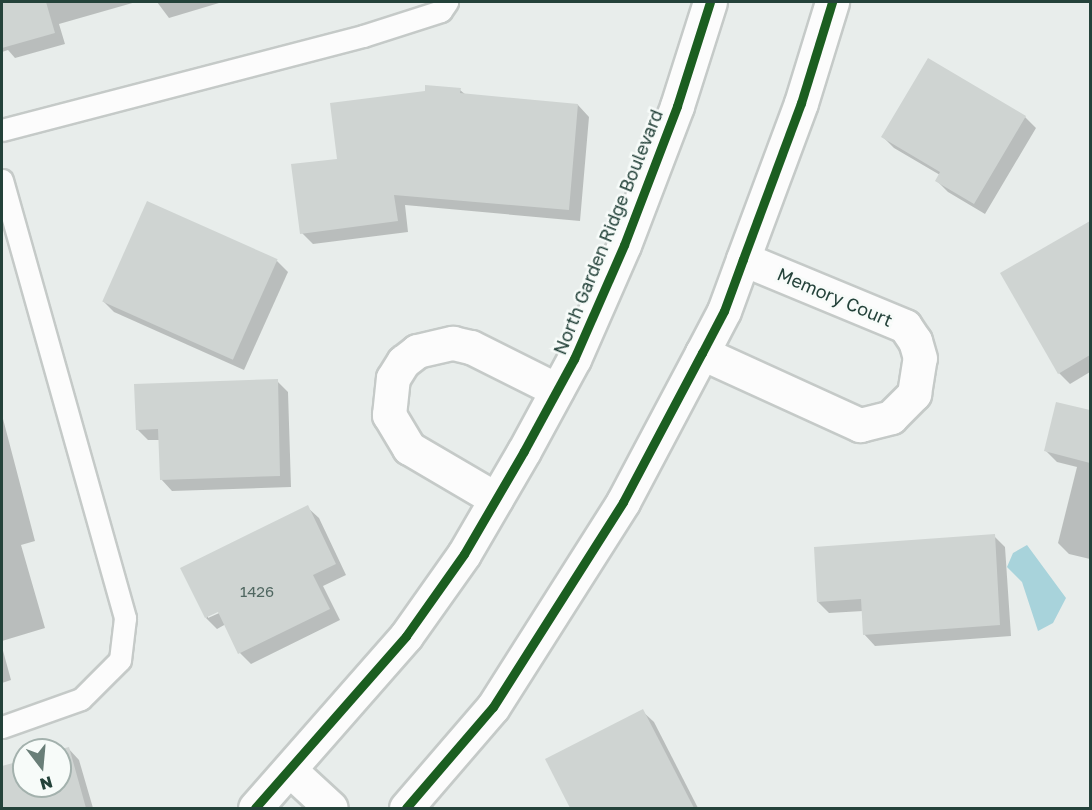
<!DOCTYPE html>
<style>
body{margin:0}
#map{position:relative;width:1092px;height:810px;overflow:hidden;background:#e8edeb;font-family:"Golos Text",sans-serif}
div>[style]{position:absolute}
.water>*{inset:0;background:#a8d3db}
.shadow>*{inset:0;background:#0003}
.building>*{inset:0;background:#cfd4d2;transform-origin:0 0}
.roads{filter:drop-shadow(2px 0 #c5cac8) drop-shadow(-2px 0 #c5cac8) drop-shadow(0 2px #c5cac8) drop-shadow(0 -2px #c5cac8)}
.service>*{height:21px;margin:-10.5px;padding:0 10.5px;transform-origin:10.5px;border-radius:10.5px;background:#fcfcfc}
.minor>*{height:33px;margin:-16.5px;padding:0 16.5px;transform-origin:16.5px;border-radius:16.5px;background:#fcfcfc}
.secondary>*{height:33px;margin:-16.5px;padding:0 16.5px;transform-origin:16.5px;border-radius:16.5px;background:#fcfcfc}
.cycleway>*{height:9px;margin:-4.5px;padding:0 4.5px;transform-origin:4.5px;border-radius:4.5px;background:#1b5e20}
span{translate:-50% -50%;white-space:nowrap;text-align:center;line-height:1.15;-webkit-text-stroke:5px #f7fbf9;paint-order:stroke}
.number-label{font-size:15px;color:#506761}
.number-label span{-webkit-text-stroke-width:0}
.street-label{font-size:18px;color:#24423a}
.frame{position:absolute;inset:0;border:3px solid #24423a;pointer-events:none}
.north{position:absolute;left:12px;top:738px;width:60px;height:60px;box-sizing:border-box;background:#f7fbf9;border:2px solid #a3b1ad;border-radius:50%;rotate:164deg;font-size:16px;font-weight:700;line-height:24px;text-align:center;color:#24423a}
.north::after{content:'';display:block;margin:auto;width:21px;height:27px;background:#697e78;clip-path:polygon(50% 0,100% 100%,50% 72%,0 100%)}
</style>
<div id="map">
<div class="water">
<i style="clip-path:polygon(1027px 545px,1066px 598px,1053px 623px,1038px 631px,1022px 582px,1007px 567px,1013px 553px)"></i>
</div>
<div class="shadow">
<i style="clip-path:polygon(2px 2px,136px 2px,59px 24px,65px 44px,15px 58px,8px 50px,2px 52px)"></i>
<i style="clip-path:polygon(157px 2px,218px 2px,219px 3px,169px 18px)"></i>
<i style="clip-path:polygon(460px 90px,466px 95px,578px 105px,589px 117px,580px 221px,405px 205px,408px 232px,313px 244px,302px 233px,339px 160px)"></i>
<i style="clip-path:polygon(1025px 117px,1036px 128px,985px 214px,948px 192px,937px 181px,940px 175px,894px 148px,883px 137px)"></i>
<i style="clip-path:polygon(1090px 223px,1090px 372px,1070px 384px,1059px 373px,1002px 273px)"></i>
<i style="clip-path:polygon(277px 261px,288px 272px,244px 370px,114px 312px,103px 301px)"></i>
<i style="clip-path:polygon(277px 381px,288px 392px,291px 487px,172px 491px,161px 479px,160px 440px,148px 440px,137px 429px)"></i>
<i style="clip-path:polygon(1057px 403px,1090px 412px,1090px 559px,1069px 554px,1058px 543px,1077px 467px,1057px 462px,1046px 451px)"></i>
<i style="clip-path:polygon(2px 415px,35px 541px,21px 545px,45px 628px,2px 641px)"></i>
<i style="clip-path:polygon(evenodd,307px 507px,319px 518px,346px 575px,323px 586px,340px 620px,251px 664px,240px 653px,226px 624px,217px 629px,206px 618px,307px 507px,225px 608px,226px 610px,208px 618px,208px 615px,225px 608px)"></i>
<i style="clip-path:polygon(994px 536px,1005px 547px,1011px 636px,875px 646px,864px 634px,863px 611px,829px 613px,818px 602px)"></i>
<i style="clip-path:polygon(2px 647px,11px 680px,2px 683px)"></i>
<i style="clip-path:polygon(642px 711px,654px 722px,698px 808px,572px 808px,547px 760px)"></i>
<i style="clip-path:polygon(68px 748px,79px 760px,93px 808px,2px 808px,2px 768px,24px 761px,24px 786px,60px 786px)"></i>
</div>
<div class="building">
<i style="clip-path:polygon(2px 2px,46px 2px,55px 33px,2px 48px)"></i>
<i style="clip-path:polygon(928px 58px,1026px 116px,974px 204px,935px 181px,940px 172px,881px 137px)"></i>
<i style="clip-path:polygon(425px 85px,461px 88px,460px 93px,578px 104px,569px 210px,394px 195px,398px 221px,300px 234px,291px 164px,337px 159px,330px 103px,425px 91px)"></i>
<i style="left:147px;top:201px;width:143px;height:110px;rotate:24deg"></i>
<i style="clip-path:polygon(1090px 221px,1090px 355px,1058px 374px,1000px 273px)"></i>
<i style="clip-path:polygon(278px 379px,280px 476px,160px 480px,158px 429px,136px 430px,134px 384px)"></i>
<i style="clip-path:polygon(1056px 402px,1090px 410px,1090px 463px,1044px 451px)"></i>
<i style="clip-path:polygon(308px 505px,336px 564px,313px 575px,330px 609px,238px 654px,218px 612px,205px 618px,180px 568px)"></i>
<i style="clip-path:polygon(995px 534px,1000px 625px,863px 635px,861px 599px,817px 602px,814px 547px)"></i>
<i style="clip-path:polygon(643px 709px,694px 808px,570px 808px,545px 759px)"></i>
<i style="clip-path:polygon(69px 747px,86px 808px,2px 808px,2px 766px,24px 760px,24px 786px,60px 786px,57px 750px)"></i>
</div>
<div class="roads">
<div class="service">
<i style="left:2px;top:130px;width:373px;rotate:-14.6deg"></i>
<i style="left:363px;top:36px;width:82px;rotate:-17.8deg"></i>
<i style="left:441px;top:11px;width:11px;rotate:-56deg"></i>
<i style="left:2px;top:180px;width:455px;rotate:74.3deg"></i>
<i style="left:125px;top:618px;width:42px;rotate:96.8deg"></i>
<i style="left:120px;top:660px;width:55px;rotate:135deg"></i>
<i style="left:81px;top:699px;width:84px;rotate:160.5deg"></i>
</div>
<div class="minor">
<i style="left:702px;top:353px;width:174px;rotate:24.5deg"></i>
<i style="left:860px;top:425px;width:32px;rotate:-14deg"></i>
<i style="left:891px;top:417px;width:33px;rotate:-45deg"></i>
<i style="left:914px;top:394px;width:36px;rotate:-81deg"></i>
<i style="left:920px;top:358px;width:18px;rotate:-106deg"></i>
<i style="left:915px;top:341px;width:18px;rotate:-124deg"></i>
<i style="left:905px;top:326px;width:175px;rotate:-157.5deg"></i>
<i style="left:496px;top:499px;width:101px;rotate:-149.6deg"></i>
<i style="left:409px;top:448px;width:39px;rotate:-121deg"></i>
<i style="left:389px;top:415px;width:37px;rotate:-84deg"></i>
<i style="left:393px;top:378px;width:19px;rotate:-58deg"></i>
<i style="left:403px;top:362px;width:18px;rotate:-38deg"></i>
<i style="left:417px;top:351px;width:37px;rotate:-13deg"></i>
<i style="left:453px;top:343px;width:18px;rotate:13deg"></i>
<i style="left:471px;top:347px;width:96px;rotate:26.6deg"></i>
<i style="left:291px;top:771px;width:54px;rotate:42.8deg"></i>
</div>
<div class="secondary">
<i style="left:255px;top:808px;width:229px;rotate:-48.7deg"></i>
<i style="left:406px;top:636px;width:100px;rotate:-54.7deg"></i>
<i style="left:464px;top:554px;width:119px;rotate:-59.8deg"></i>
<i style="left:524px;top:451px;width:105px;rotate:-61.5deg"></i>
<i style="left:574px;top:359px;width:124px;rotate:-66.3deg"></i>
<i style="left:624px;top:245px;width:149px;rotate:-69.1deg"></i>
<i style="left:677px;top:106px;width:109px;rotate:-72.4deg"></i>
<i style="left:406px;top:808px;width:133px;rotate:-49.3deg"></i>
<i style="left:493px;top:707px;width:243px;rotate:-57.6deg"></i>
<i style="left:623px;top:502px;width:169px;rotate:-62.1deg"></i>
<i style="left:702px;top:353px;width:47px;rotate:-62.4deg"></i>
<i style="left:724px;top:311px;width:55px;rotate:-69.9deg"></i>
<i style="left:743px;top:259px;width:166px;rotate:-69.6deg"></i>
<i style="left:801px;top:103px;width:106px;rotate:-72.9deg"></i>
</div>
</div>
<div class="cycleway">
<i style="left:255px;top:808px;width:229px;rotate:-48.7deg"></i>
<i style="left:406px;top:636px;width:100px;rotate:-54.7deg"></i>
<i style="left:464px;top:554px;width:119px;rotate:-59.8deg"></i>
<i style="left:524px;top:451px;width:105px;rotate:-61.5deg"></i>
<i style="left:574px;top:359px;width:124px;rotate:-66.3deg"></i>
<i style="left:624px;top:245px;width:149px;rotate:-69.1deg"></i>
<i style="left:677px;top:106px;width:109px;rotate:-72.4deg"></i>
<i style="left:406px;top:808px;width:133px;rotate:-49.3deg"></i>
<i style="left:493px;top:707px;width:243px;rotate:-57.6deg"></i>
<i style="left:623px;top:502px;width:169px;rotate:-62.1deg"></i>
<i style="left:702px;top:353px;width:47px;rotate:-62.4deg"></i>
<i style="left:724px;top:311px;width:55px;rotate:-69.9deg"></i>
<i style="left:743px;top:259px;width:166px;rotate:-69.6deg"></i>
<i style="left:801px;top:103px;width:106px;rotate:-72.9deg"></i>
</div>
<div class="number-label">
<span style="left:257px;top:592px">1426</span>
</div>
<div class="street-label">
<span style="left:608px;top:232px;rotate:-68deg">North Garden Ridge Boulevard</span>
<span style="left:835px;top:297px;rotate:23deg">Memory Court</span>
</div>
<div class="frame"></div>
<div class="north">N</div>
</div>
